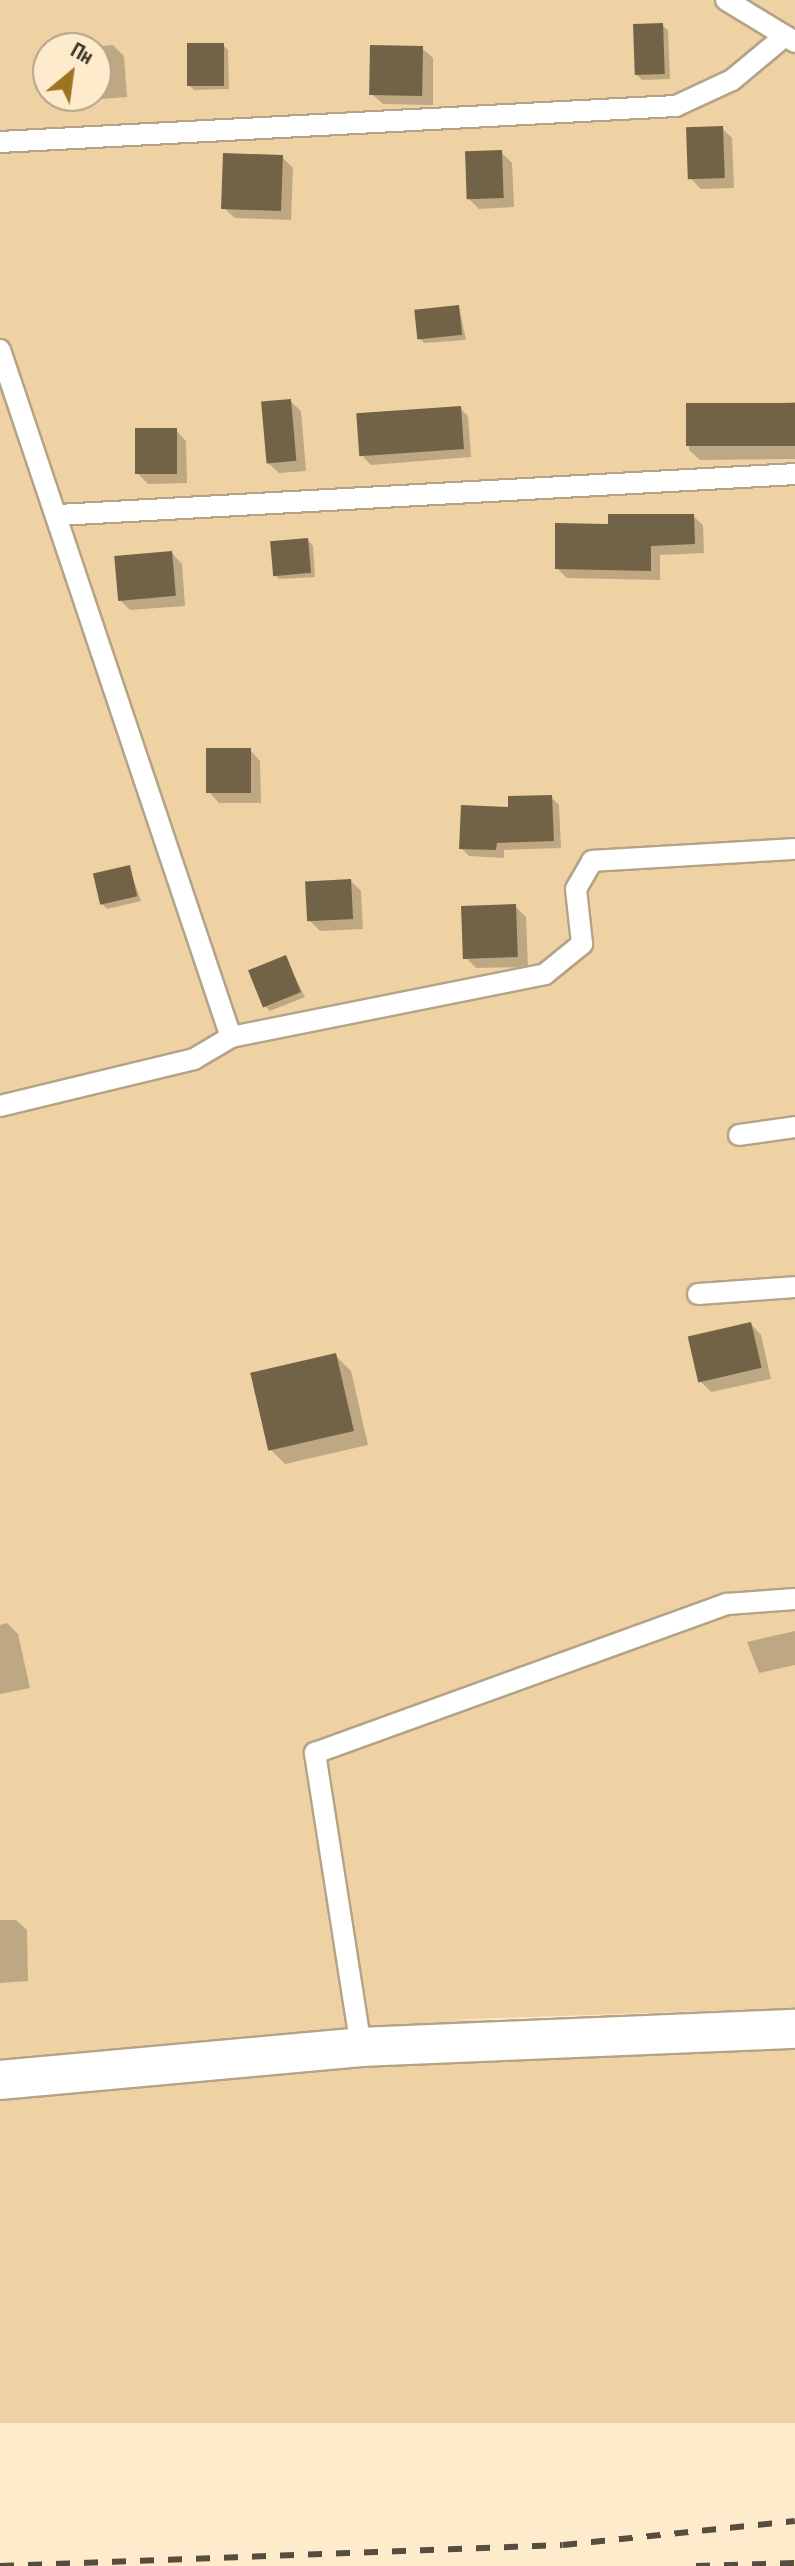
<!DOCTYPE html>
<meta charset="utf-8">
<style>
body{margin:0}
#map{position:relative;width:795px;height:2566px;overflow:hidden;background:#fdebcc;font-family:"PT Sans Narrow",sans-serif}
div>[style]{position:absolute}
.green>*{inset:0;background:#eed2a4;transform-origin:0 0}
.shadow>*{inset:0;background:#0003}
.building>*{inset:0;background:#726347;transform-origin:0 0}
.roads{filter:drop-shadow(2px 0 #b4a386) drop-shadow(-2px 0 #b4a386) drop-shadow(0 2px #b4a386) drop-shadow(0 -2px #b4a386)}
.lane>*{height:20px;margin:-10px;padding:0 10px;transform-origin:10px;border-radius:10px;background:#fff}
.street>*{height:38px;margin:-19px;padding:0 19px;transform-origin:19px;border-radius:19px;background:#fff}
.rail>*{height:6px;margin-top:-3px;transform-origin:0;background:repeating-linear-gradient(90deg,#574d3f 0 14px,transparent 0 28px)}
span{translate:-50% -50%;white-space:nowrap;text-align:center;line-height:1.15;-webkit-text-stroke:8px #fdebcc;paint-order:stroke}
.north{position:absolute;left:32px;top:32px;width:80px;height:80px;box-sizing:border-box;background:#fdebcc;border:2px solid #b1a38c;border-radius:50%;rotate:29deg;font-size:22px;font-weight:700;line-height:32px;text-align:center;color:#3f372b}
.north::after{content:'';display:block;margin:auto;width:28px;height:36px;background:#9d7422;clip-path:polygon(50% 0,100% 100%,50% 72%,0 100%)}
</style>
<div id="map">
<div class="green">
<i style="clip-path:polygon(evenodd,0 0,795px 0,795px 2008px,0 2035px,0 0,48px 48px,96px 48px,96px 96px,48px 96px,48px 48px)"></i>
<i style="left:795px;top:2020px;width:403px;height:796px;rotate:90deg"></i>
</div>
<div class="shadow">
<i style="clip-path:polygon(662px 25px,668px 30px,670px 79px,642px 80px,637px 75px)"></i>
<i style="clip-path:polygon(113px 45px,124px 56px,127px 97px,75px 101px,70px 96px,96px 96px,96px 48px,75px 48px)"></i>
<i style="clip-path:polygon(223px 45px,228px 50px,229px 89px,194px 90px,189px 85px)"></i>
<i style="clip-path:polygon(422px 48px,433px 58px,433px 105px,383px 104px,372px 94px)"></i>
<i style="clip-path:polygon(722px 128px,732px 138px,734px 188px,701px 189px,690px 178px)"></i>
<i style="clip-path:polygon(501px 152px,512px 163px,514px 207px,479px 209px,468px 198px)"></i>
<i style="clip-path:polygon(282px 157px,293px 168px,291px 220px,235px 218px,224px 208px)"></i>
<i style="clip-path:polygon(459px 307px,466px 340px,424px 343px,419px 338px)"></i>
<i style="clip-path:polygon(290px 401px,301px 411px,306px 471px,279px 473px,268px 463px)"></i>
<i style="clip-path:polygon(795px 402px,795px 459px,700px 460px,689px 450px,688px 409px)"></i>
<i style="clip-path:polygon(460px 408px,468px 416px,471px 457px,371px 465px,363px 457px)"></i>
<i style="clip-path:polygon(176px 430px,186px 441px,187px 483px,148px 484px,137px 473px)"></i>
<i style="clip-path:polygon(693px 516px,703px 525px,704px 553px,660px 555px,660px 580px,567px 578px,557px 568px,610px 526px)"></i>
<i style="clip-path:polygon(308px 540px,313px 546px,315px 577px,279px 579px,274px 574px)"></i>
<i style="clip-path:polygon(172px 553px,182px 564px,185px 606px,130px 610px,119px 599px)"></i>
<i style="clip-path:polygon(250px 750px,260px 761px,261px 803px,219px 803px,209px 792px)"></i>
<i style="clip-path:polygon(551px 797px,559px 805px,561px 848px,504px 850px,504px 858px,469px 856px,461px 848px,510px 809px)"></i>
<i style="clip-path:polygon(129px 867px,141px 901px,107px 909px,102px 904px)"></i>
<i style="clip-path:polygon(351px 881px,361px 891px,363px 929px,320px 931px,309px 920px)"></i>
<i style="clip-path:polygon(515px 906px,526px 917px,528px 967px,476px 968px,466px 958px)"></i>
<i style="clip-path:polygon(285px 958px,305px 997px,270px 1011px,265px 1006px)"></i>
<i style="clip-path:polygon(751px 1324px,761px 1335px,771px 1379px,711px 1392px,701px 1382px)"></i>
<i style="clip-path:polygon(335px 1355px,351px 1371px,368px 1445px,285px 1464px,270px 1449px)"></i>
<i style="clip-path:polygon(7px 1623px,18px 1634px,30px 1688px,0 1694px,0 1625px)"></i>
<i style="clip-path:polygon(795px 1631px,795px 1665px,759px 1673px,747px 1642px)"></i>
<i style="clip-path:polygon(0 1920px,16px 1920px,27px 1930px,28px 1981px,0 1983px)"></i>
</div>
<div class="building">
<i style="left:663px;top:23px;width:51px;height:30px;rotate:88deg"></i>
<i style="left:187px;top:43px;width:37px;height:43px"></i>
<i style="left:370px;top:45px;width:53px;height:50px;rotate:1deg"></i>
<i style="left:723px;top:126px;width:52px;height:37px;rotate:88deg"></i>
<i style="left:502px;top:150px;width:48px;height:37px;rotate:88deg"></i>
<i style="left:223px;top:153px;width:60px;height:56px;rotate:2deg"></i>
<i style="left:459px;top:305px;width:30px;height:45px;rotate:84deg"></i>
<i style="left:291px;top:399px;width:62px;height:30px;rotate:85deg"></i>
<i style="left:795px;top:403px;width:43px;height:109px;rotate:90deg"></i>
<i style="left:461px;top:406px;width:43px;height:105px;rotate:86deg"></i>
<i style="left:135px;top:428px;width:42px;height:46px"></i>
<i style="clip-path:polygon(608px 514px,694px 514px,695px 544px,651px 546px,651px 571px,555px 569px,555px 523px,608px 524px)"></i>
<i style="left:308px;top:538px;width:35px;height:38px;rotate:85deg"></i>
<i style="left:172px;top:551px;width:45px;height:58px;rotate:85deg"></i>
<i style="left:206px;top:748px;width:45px;height:45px"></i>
<i style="clip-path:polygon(552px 795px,554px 841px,497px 843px,496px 850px,459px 849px,461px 805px,508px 807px,508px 796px)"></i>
<i style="left:130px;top:865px;width:32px;height:38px;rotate:77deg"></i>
<i style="left:351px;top:879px;width:40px;height:46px;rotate:87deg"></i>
<i style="left:516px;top:904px;width:53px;height:55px;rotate:88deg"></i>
<i style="left:286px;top:955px;width:40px;height:41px;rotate:68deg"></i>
<i style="left:751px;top:1322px;width:47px;height:65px;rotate:77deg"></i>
<i style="left:336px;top:1353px;width:80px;height:88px;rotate:77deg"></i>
</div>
<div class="roads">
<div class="lane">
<i style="left:726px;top:0;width:81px;rotate:31.3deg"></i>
<i style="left:0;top:142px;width:677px;rotate:-3.05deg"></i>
<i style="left:676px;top:106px;width:62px;rotate:-24.9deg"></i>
<i style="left:732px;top:80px;width:69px;rotate:-39.7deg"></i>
<i style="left:0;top:350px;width:725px;rotate:71.42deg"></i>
<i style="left:231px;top:1037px;width:320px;rotate:-11.3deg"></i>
<i style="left:545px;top:974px;width:48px;rotate:-39deg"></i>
<i style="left:582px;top:944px;width:55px;rotate:-96.2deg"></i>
<i style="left:576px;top:889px;width:32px;rotate:-60deg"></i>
<i style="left:592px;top:861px;width:203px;rotate:-3.4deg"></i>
<i style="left:58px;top:515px;width:738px;rotate:-3.18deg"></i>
<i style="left:0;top:1106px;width:200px;rotate:-13.6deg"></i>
<i style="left:194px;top:1059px;width:43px;rotate:-30.7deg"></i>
<i style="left:739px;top:1135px;width:57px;rotate:-8.1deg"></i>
<i style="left:698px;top:1294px;width:97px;rotate:-4.1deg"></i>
<i style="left:361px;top:2047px;width:298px;rotate:-98.9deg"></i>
<i style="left:315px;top:1753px;width:438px;rotate:-19.9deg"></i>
<i style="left:727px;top:1604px;width:68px;rotate:-4.2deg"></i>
</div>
<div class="street">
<i style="left:0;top:2080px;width:363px;rotate:-5.2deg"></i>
<i style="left:361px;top:2047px;width:434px;rotate:-2.4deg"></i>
</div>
</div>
<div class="rail">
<i style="left:0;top:2566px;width:563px;rotate:-2.14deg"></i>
<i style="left:563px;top:2545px;width:233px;rotate:-5.9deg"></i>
<i style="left:696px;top:2566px;width:99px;rotate:-1.7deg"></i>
</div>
<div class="north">Пн</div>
</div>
